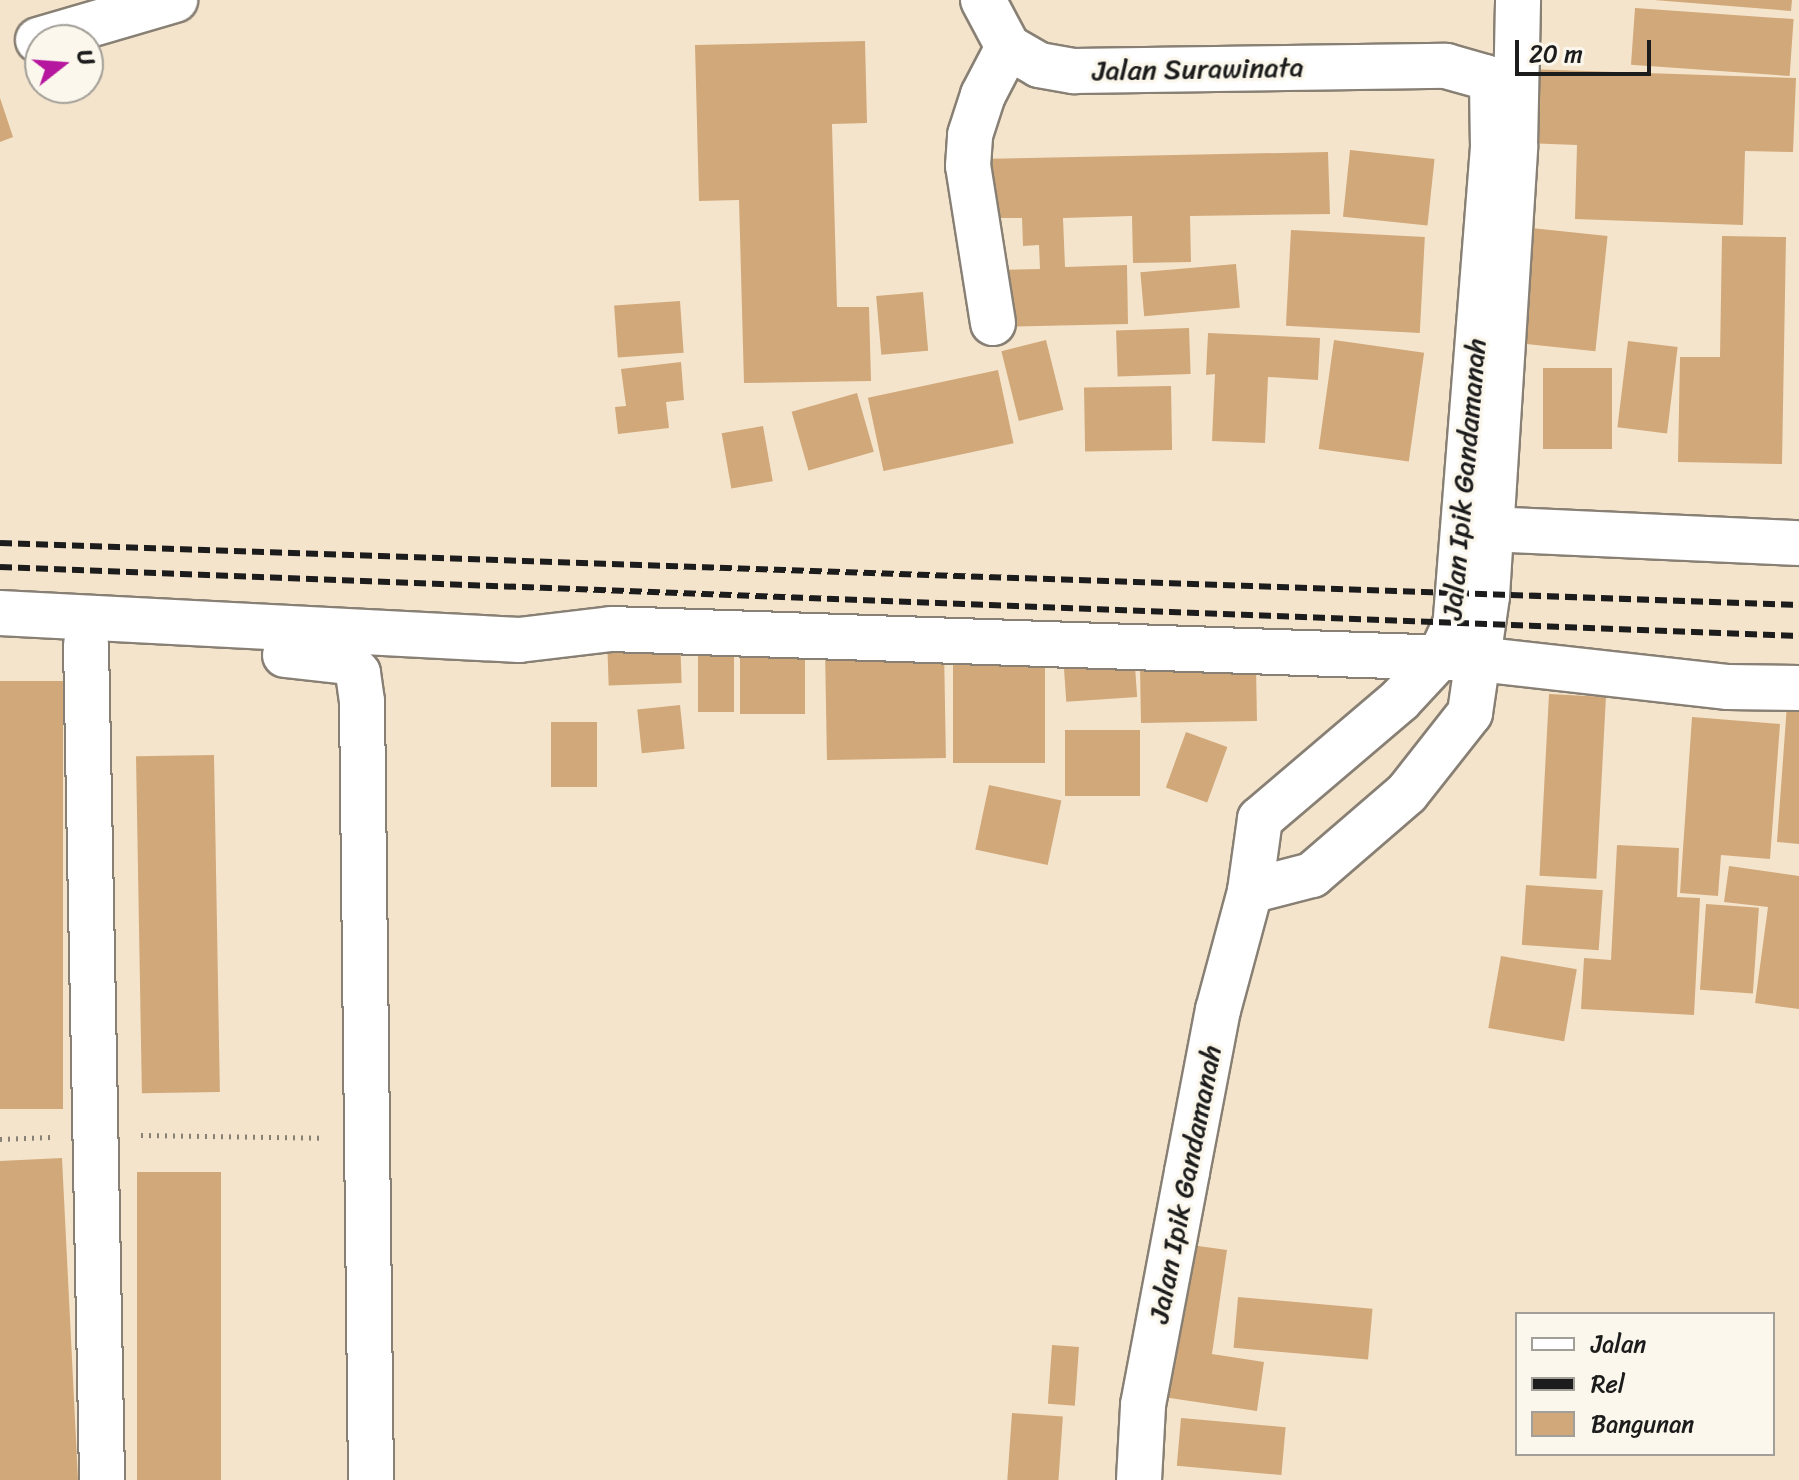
<!DOCTYPE html>
<style>
body{margin:0}
#map{position:relative;width:1799px;height:1480px;overflow:hidden;background:#f5e4cc;font-family:Sriracha,sans-serif}
div>[style]{position:absolute}
.building>*{inset:0;background:#d1a879;transform-origin:0 0}
.path>*{height:5px;margin-top:-2.5px;transform-origin:0;background:repeating-linear-gradient(90deg,#888074 0 2px,transparent 0 8px)}
.roads{filter:drop-shadow(2px 0 #888074) drop-shadow(-2px 0 #888074) drop-shadow(0 2px #888074) drop-shadow(0 -2px #888074)}
.minor>*{height:44px;margin:-22px;padding:0 22px;transform-origin:22px;border-radius:22px;background:#fff}
.major>*{height:44px;margin:-22px;padding:0 22px;transform-origin:22px;border-radius:22px;background:#fff}
.rail>*{height:6px;margin-top:-3px;transform-origin:0;background:repeating-linear-gradient(90deg,#1c1c1c 0 12px,transparent 0 18px)}
span{translate:-50% -50%;white-space:nowrap;text-align:center;line-height:1.15;-webkit-text-stroke:7px #fbf7ec;paint-order:stroke}
.street-label{font-size:28px;color:#1c1c1c}
.legend{position:absolute;left:1515px;top:1312px;width:260px;height:144px;box-sizing:border-box;background:#fbf7ec;border:2px solid #a29f99;margin:0;padding:10px 14px;list-style:none;font-size:24px;color:#1c1c1c}
.legend li{display:flex;align-items:center;gap:16px;height:40px}
.legend b{width:40px;border:2px solid #a29f99}
.north{position:absolute;left:24px;top:24px;width:80px;height:80px;box-sizing:border-box;background:#fbf7ec;border:2px solid #a29f99;border-radius:50%;rotate:73deg;font-size:22px;font-weight:700;line-height:32px;text-align:center;color:#1c1c1c}
.north::after{content:'';display:block;margin:auto;width:28px;height:36px;background:#b5179e;clip-path:polygon(50% 0,100% 100%,50% 72%,0 100%)}
.scale{position:absolute;left:1515px;top:40px;width:136px;height:36px;box-sizing:border-box;border:4px solid #1c1c1c;border-top:0;padding-left:10px;font-size:24px;line-height:28px;white-space:nowrap;color:#1c1c1c;-webkit-text-stroke:6px #fbf7ec;paint-order:stroke}
</style>
<div id="map">
<div class="building">
<i style="clip-path:polygon(1654px 0,1792px 0,1791px 11px)"></i>
<i style="left:1635px;top:8px;width:159px;height:57px;rotate:4deg"></i>
<i style="clip-path:polygon(865px 41px,867px 123px,832px 124px,837px 307px,869px 307px,871px 381px,744px 383px,739px 200px,699px 201px,695px 45px)"></i>
<i style="clip-path:polygon(1526px 69px,1796px 78px,1793px 152px,1745px 151px,1743px 225px,1575px 219px,1577px 145px,1525px 143px)"></i>
<i style="clip-path:polygon(0 98px,13px 137px,0 142px)"></i>
<i style="left:1350px;top:150px;width:85px;height:67px;rotate:6deg"></i>
<i style="clip-path:polygon(1328px 152px,1330px 214px,1190px 216px,1191px 262px,1133px 263px,1132px 216px,1063px 218px,1065px 267px,1127px 265px,1128px 324px,994px 327px,992px 270px,1040px 269px,1039px 245px,1023px 246px,1022px 218px,979px 218px,977px 159px)"></i>
<i style="left:1522px;top:227px;width:86px;height:116px;rotate:6deg"></i>
<i style="left:1291px;top:230px;width:134px;height:96px;rotate:3deg"></i>
<i style="clip-path:polygon(1722px 236px,1786px 237px,1782px 464px,1678px 462px,1680px 357px,1720px 357px)"></i>
<i style="left:1236px;top:264px;width:44px;height:96px;rotate:85deg"></i>
<i style="left:923px;top:292px;width:59px;height:47px;rotate:85deg"></i>
<i style="left:680px;top:301px;width:52px;height:66px;rotate:86deg"></i>
<i style="left:1189px;top:328px;width:46px;height:73px;rotate:88deg"></i>
<i style="clip-path:polygon(1208px 333px,1320px 338px,1318px 380px,1268px 377px,1265px 443px,1212px 441px,1215px 374px,1206px 375px)"></i>
<i style="left:1046px;top:340px;width:72px;height:46px;rotate:76deg"></i>
<i style="left:1334px;top:340px;width:91px;height:110px;rotate:8deg"></i>
<i style="left:1628px;top:341px;width:50px;height:87px;rotate:7deg"></i>
<i style="clip-path:polygon(681px 362px,684px 400px,666px 402px,669px 428px,618px 434px,615px 407px,626px 406px,621px 369px)"></i>
<i style="left:1543px;top:368px;width:69px;height:81px"></i>
<i style="left:998px;top:370px;width:75px;height:133px;rotate:78deg"></i>
<i style="left:1171px;top:386px;width:64px;height:87px;rotate:89deg"></i>
<i style="left:857px;top:393px;width:61px;height:68px;rotate:74deg"></i>
<i style="left:763px;top:426px;width:56px;height:42px;rotate:80deg"></i>
<i style="left:680px;top:636px;width:47px;height:73px;rotate:88deg"></i>
<i style="left:740px;top:642px;width:65px;height:72px"></i>
<i style="left:944px;top:647px;width:111px;height:119px;rotate:89deg"></i>
<i style="left:698px;top:649px;width:36px;height:63px"></i>
<i style="left:1134px;top:652px;width:45px;height:71px;rotate:86deg"></i>
<i style="left:953px;top:655px;width:92px;height:108px"></i>
<i style="left:1256px;top:665px;width:56px;height:116px;rotate:89deg"></i>
<i style="left:0;top:681px;width:63px;height:428px"></i>
<i style="left:1549px;top:694px;width:57px;height:182px;rotate:3deg"></i>
<i style="left:680px;top:705px;width:44px;height:43px;rotate:84deg"></i>
<i style="clip-path:polygon(1787px 705px,1799px 706px,1799px 844px,1777px 842px)"></i>
<i style="clip-path:polygon(1692px 717px,1780px 724px,1770px 859px,1721px 855px,1718px 896px,1680px 893px)"></i>
<i style="left:551px;top:722px;width:46px;height:65px"></i>
<i style="left:1065px;top:730px;width:75px;height:66px"></i>
<i style="left:1186px;top:732px;width:44px;height:59px;rotate:20deg"></i>
<i style="left:214px;top:755px;width:337px;height:78px;rotate:89deg"></i>
<i style="left:989px;top:785px;width:74px;height:66px;rotate:12deg"></i>
<i style="clip-path:polygon(1617px 845px,1679px 848px,1677px 897px,1700px 898px,1694px 1015px,1581px 1009px,1584px 958px,1611px 960px)"></i>
<i style="clip-path:polygon(1729px 866px,1799px 876px,1799px 1009px,1755px 1003px,1768px 907px,1724px 902px)"></i>
<i style="left:1526px;top:885px;width:77px;height:60px;rotate:4deg"></i>
<i style="left:1706px;top:904px;width:53px;height:86px;rotate:4deg"></i>
<i style="left:1501px;top:956px;width:77px;height:73px;rotate:10deg"></i>
<i style="clip-path:polygon(62px 1158px,78px 1480px,0 1480px,0 1161px)"></i>
<i style="left:137px;top:1172px;width:84px;height:308px"></i>
<i style="clip-path:polygon(1184px 1244px,1227px 1250px,1212px 1354px,1264px 1362px,1257px 1411px,1163px 1397px)"></i>
<i style="left:1238px;top:1297px;width:135px;height:51px;rotate:5deg"></i>
<i style="left:1052px;top:1345px;width:27px;height:59px;rotate:4deg"></i>
<i style="left:1012px;top:1413px;width:51px;height:67px;rotate:4deg"></i>
<i style="left:1181px;top:1418px;width:105px;height:48px;rotate:5deg"></i>
</div>
<div class="path">
<i style="left:141px;top:1135px;width:182px;rotate:0.9deg"></i>
<i style="left:0;top:1139px;width:51px;rotate:-2.2deg"></i>
</div>
<div class="roads">
<div class="minor">
<i style="left:38px;top:40px;width:143px;rotate:-16.3deg"></i>
<i style="left:993px;top:323px;width:159px;rotate:-99deg"></i>
<i style="left:968px;top:166px;width:31px;rotate:-86deg"></i>
<i style="left:970px;top:135px;width:42px;rotate:-72deg"></i>
<i style="left:983px;top:95px;width:54px;rotate:-62.5deg"></i>
<i style="left:0;top:613px;width:520px;rotate:2.98deg"></i>
<i style="left:519px;top:640px;width:93px;rotate:-6.8deg"></i>
<i style="left:611px;top:629px;width:868px;rotate:1.98deg"></i>
<i style="left:1478px;top:659px;width:252px;rotate:6.4deg"></i>
<i style="left:1728px;top:687px;width:71px;rotate:0.8deg"></i>
<i style="left:86px;top:644px;width:836px;rotate:88.9deg"></i>
<i style="left:285px;top:655px;width:63px;rotate:6.3deg"></i>
<i style="left:348px;top:662px;width:15px;rotate:48deg"></i>
<i style="left:358px;top:673px;width:28px;rotate:82deg"></i>
<i style="left:362px;top:701px;width:779px;rotate:89.34deg"></i>
<i style="left:1139px;top:1480px;width:75px;rotate:-86.9deg"></i>
<i style="left:1143px;top:1405px;width:237px;rotate:-79.3deg"></i>
<i style="left:1187px;top:1172px;width:165px;rotate:-79.2deg"></i>
<i style="left:1218px;top:1010px;width:123px;rotate:-74.9deg"></i>
</div>
<div class="major">
<i style="left:983px;top:0;width:53px;rotate:62deg"></i>
<i style="left:1008px;top:47px;width:36px;rotate:30deg"></i>
<i style="left:1039px;top:65px;width:36px;rotate:10deg"></i>
<i style="left:1074px;top:71px;width:372px;rotate:-0.8deg"></i>
<i style="left:1446px;top:66px;width:41px;rotate:15.8deg"></i>
<i style="left:1485px;top:77px;width:10px;rotate:45deg"></i>
<i style="left:1492px;top:84px;width:63px;rotate:89.1deg"></i>
<i style="left:1493px;top:147px;width:476px;rotate:94.5deg"></i>
<i style="left:1456px;top:622px;width:40px;rotate:115deg"></i>
<i style="left:1439px;top:658px;width:57px;rotate:132.9deg"></i>
<i style="left:1400px;top:700px;width:184px;rotate:139.6deg"></i>
<i style="left:1260px;top:819px;width:73px;rotate:97.9deg"></i>
<i style="left:1250px;top:891px;width:64px;rotate:-14.5deg"></i>
<i style="left:1312px;top:875px;width:125px;rotate:-40.8deg"></i>
<i style="left:1407px;top:793px;width:102px;rotate:-51.8deg"></i>
<i style="left:1470px;top:713px;width:118px;rotate:-81.7deg"></i>
<i style="left:1487px;top:596px;width:451px;rotate:-86.4deg"></i>
<i style="left:1515px;top:146px;width:146px;rotate:-88.8deg"></i>
<i style="left:1488px;top:529px;width:311px;rotate:2.6deg"></i>
</div>
</div>
<div class="rail">
<i style="left:0;top:543px;width:1800px;rotate:1.97deg"></i>
<i style="left:0;top:567px;width:1800px;rotate:2.2deg"></i>
</div>
<div class="street-label">
<span style="left:1198px;top:69px;rotate:-1deg">Jalan Surawinata</span>
<span style="left:1464px;top:479px;rotate:-85deg">Jalan Ipik Gandamanah</span>
<span style="left:1185px;top:1184px;rotate:-79deg">Jalan Ipik Gandamanah</span>
</div>
<ul class="legend">
<li><b style="height:10px;background:#fff"></b>Jalan</li>
<li><b style="height:10px;background:#1c1c1c"></b>Rel</li>
<li><b style="height:22px;background:#d1a879"></b>Bangunan</li>
</ul>
<div class="north">U</div>
<div class="scale">20 m</div>
</div>
